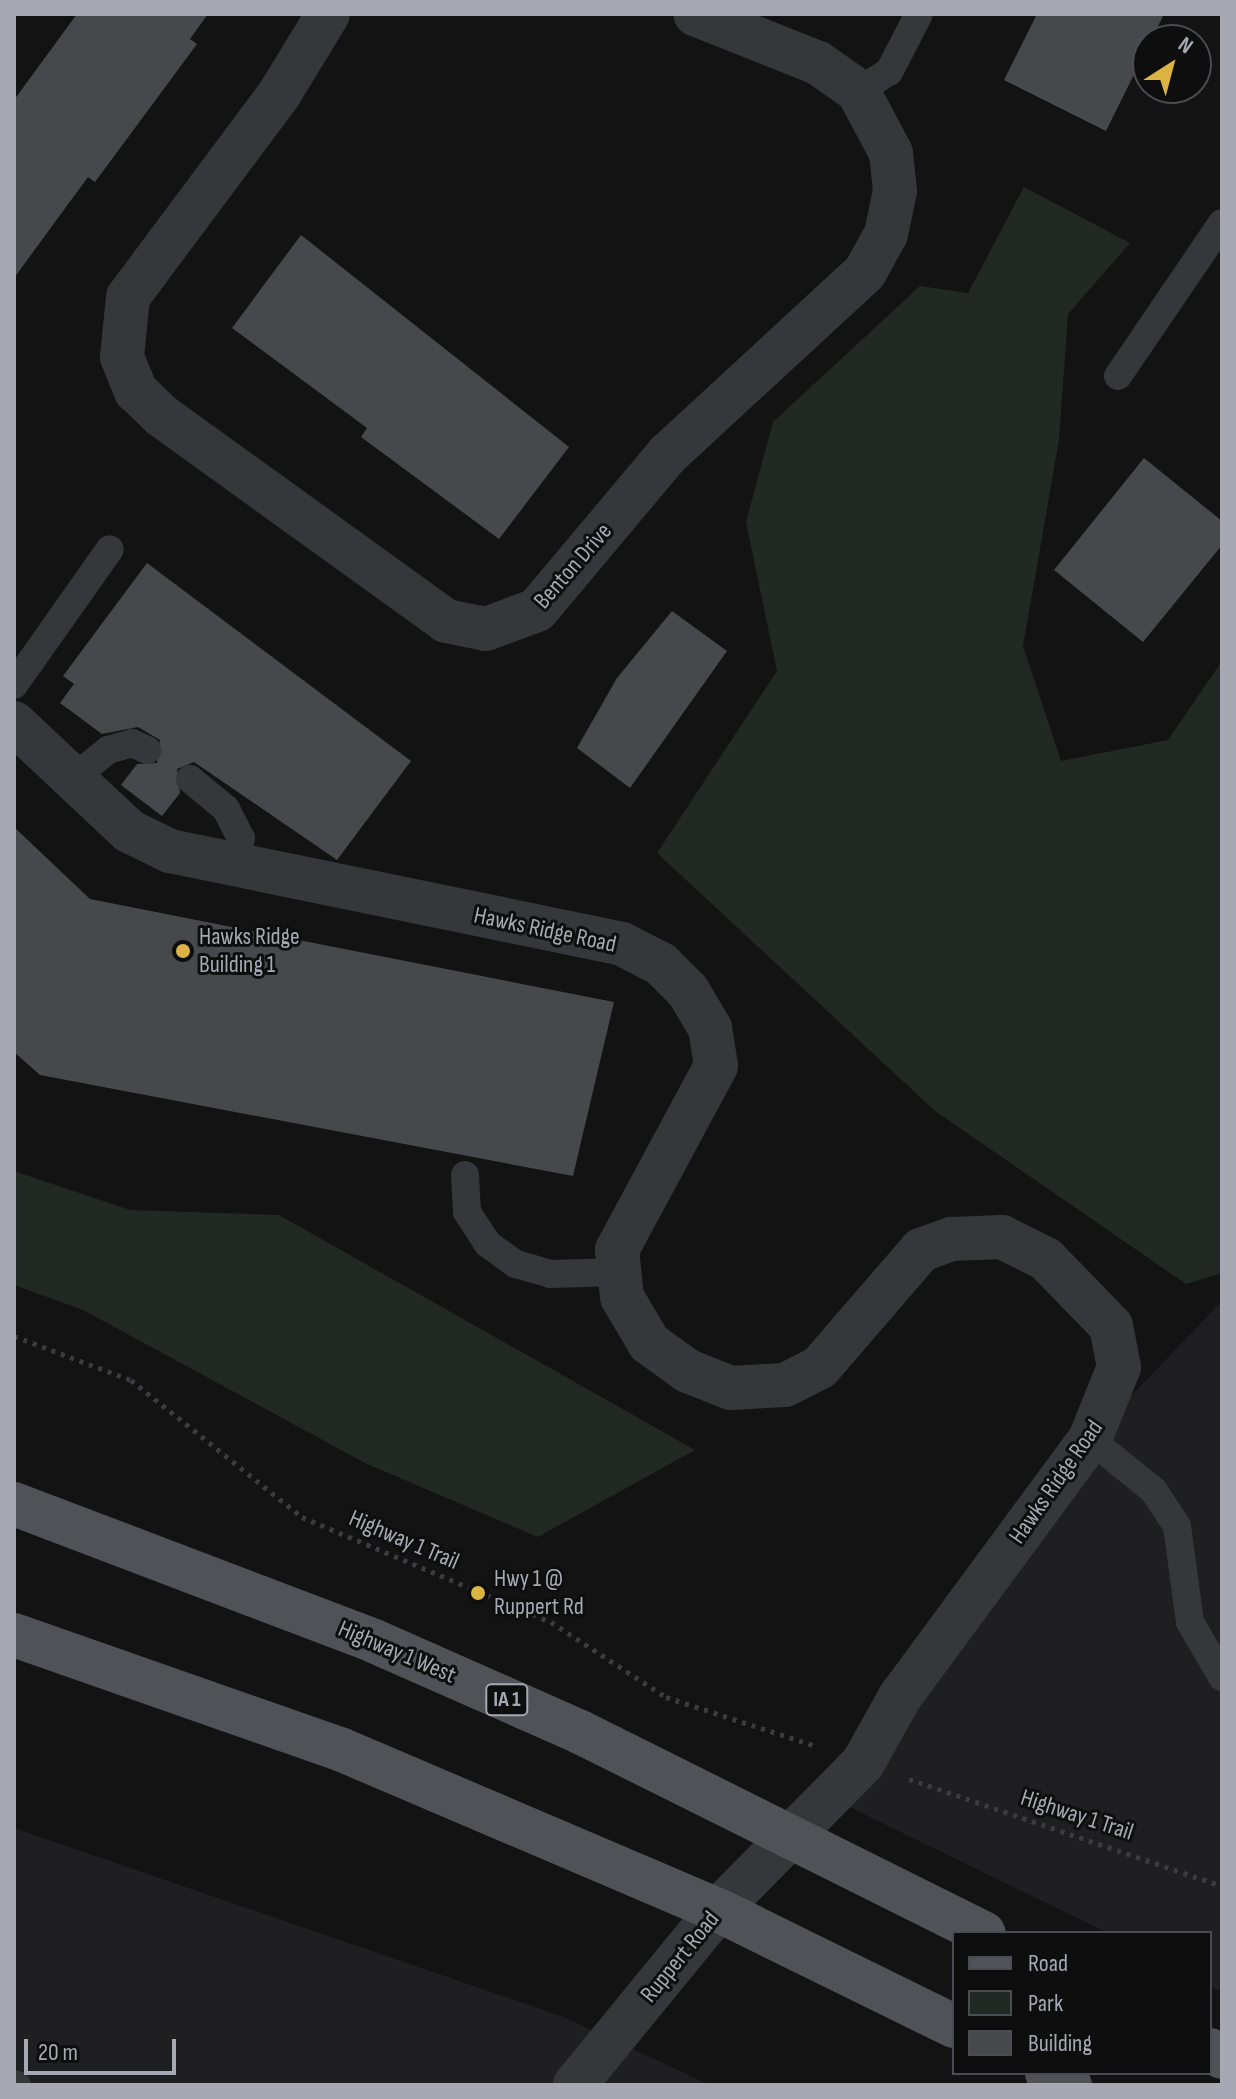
<!DOCTYPE html>
<style>
body{margin:0}
#map{position:relative;width:1236px;height:2099px;overflow:hidden;background:#131314;font-family:"Sofia Sans Condensed",sans-serif}
div>[style]{position:absolute}
.built>*{inset:0;background:#1f1f21}
.green>*{inset:0;background:#222823}
.building>*{inset:0;background:#47484c}
.path>*{height:5px;margin-top:-2.5px;transform-origin:0;background:repeating-linear-gradient(90deg,#3b3c40 0 4px,transparent 0 10px)}
.lane>*{height:28px;margin:-14px;padding:0 14px;transform-origin:14px;border-radius:14px;background:#36373b}
.street>*{height:44px;margin:-22px;padding:0 22px;transform-origin:22px;border-radius:22px;background:#36373b}
.primary>*{height:44px;margin:-22px;padding:0 22px;transform-origin:22px;border-radius:22px;background:#515257}
.dots>*{width:22px;height:22px;translate:-50% -50%;box-sizing:border-box;border:4px solid #0e0e0f;border-radius:50%}
span{translate:-50% -50%;white-space:nowrap;text-align:center;line-height:1.15;-webkit-text-stroke:6px #0e0e0f;paint-order:stroke}
.shield-label span{padding:2px 6px;background:#0e0e0f;border:2px solid;border-radius:6px;-webkit-text-stroke-width:0}
.shield-label{font-size:22px;color:#a6a9b3;font-weight:700}
.street-label{font-size:24px;color:#a6a9b3}
.poi-label{font-size:24px;color:#a6a9b3}
.left{translate:0 -50%;text-align:left}
.frame{position:absolute;inset:0;border:16px solid #a6a9b3;pointer-events:none}
.legend{position:absolute;left:952px;top:1931px;width:260px;height:144px;box-sizing:border-box;background:#0e0e0f;border:2px solid #4b4c51;margin:0;padding:10px 14px;list-style:none;font-size:24px;color:#a6a9b3}
.legend li{display:flex;align-items:center;gap:16px;height:40px}
.legend b{width:40px;border:2px solid #4b4c51}
.north{position:absolute;left:1132px;top:24px;width:80px;height:80px;box-sizing:border-box;background:#0e0e0f;border:2px solid #4b4c51;border-radius:50%;rotate:36deg;font-size:22px;font-weight:700;line-height:32px;text-align:center;color:#a6a9b3}
.north::after{content:'';display:block;margin:auto;width:28px;height:36px;background:#dbb444;clip-path:polygon(50% 0,100% 100%,50% 72%,0 100%)}
.scale{position:absolute;left:24px;top:2039px;width:152px;height:36px;box-sizing:border-box;border:4px solid #a6a9b3;border-top:0;padding-left:10px;font-size:24px;line-height:28px;white-space:nowrap;color:#a6a9b3;-webkit-text-stroke:6px #0e0e0f;paint-order:stroke}
</style>
<div id="map">
<div class="built">
<i style="clip-path:polygon(1222px 1301px,1222px 1992px,1210px 1986px,1210px 1933px,1108px 1933px,829px 1797px,1090px 1439px)"></i>
<i style="clip-path:polygon(14px 1828px,564px 2017px,710px 2085px,14px 2085px)"></i>
</div>
<div class="green">
<i style="clip-path:polygon(1024px 187px,1130px 243px,1068px 314px,1059px 440px,1023px 646px,1061px 761px,1168px 740px,1222px 661px,1222px 1273px,1186px 1284px,935px 1111px,657px 853px,777px 671px,746px 522px,773px 422px,920px 286px,968px 293px)"></i>
<i style="clip-path:polygon(14px 1171px,130px 1210px,279px 1215px,695px 1450px,538px 1537px,365px 1463px,83px 1310px,14px 1285px)"></i>
</div>
<div class="building">
<i style="clip-path:polygon(77px 14px,208px 14px,190px 39px,197px 44px,95px 182px,88px 177px,14px 278px,14px 100px)"></i>
<i style="clip-path:polygon(1037px 14px,1164px 14px,1106px 131px,1004px 80px)"></i>
<i style="clip-path:polygon(301px 235px,569px 447px,499px 539px,361px 437px,367px 428px,232px 328px)"></i>
<i style="clip-path:polygon(1144px 458px,1222px 521px,1222px 545px,1143px 642px,1054px 570px)"></i>
<i style="clip-path:polygon(147px 563px,411px 761px,337px 860px,194px 762px,177px 769px,180px 793px,162px 816px,121px 785px,137px 764px,157px 763px,160px 740px,138px 727px,102px 734px,60px 703px,74px 684px,63px 676px)"></i>
<i style="clip-path:polygon(672px 611px,727px 651px,630px 788px,577px 748px,617px 678px)"></i>
<i style="clip-path:polygon(14px 827px,90px 899px,614px 1002px,573px 1176px,40px 1075px,14px 1052px)"></i>
</div>
<div class="path">
<i style="left:14px;top:1336px;width:125px;rotate:20.6deg"></i>
<i style="left:131px;top:1380px;width:219px;rotate:38.7deg"></i>
<i style="left:302px;top:1517px;width:270px;rotate:22.9deg"></i>
<i style="left:551px;top:1622px;width:137px;rotate:33.1deg"></i>
<i style="left:666px;top:1697px;width:155px;rotate:18.1deg"></i>
<i style="left:909px;top:1779px;width:331px;rotate:18.9deg"></i>
</div>
<div class="lane">
<i style="left:858px;top:91px;width:36px;rotate:-32deg"></i>
<i style="left:889px;top:72px;width:65px;rotate:-62.7deg"></i>
<i style="left:1118px;top:376px;width:185px;rotate:-55.8deg"></i>
<i style="left:14px;top:685px;width:166px;rotate:-54.8deg"></i>
<i style="left:190px;top:779px;width:47px;rotate:39.8deg"></i>
<i style="left:226px;top:809px;width:33px;rotate:63deg"></i>
<i style="left:241px;top:838px;width:30px;rotate:107deg"></i>
<i style="left:71px;top:780px;width:48px;rotate:-39deg"></i>
<i style="left:108px;top:750px;width:25px;rotate:-16deg"></i>
<i style="left:132px;top:743px;width:17px;rotate:25deg"></i>
<i style="left:465px;top:1175px;width:37px;rotate:87deg"></i>
<i style="left:467px;top:1212px;width:38px;rotate:57deg"></i>
<i style="left:488px;top:1244px;width:34px;rotate:36deg"></i>
<i style="left:516px;top:1264px;width:35px;rotate:16deg"></i>
<i style="left:550px;top:1274px;width:70px;rotate:-1.6deg"></i>
<i style="left:1090px;top:1439px;width:82px;rotate:39.1deg"></i>
<i style="left:1154px;top:1491px;width:42px;rotate:56.7deg"></i>
<i style="left:1177px;top:1526px;width:97px;rotate:82.3deg"></i>
<i style="left:1190px;top:1622px;width:64px;rotate:59.8deg"></i>
<i style="left:14px;top:2084px;width:3px;rotate:18deg"></i>
</div>
<div class="street">
<i style="left:328px;top:14px;width:92px;rotate:121.3deg"></i>
<i style="left:280px;top:93px;width:254px;rotate:126.7deg"></i>
<i style="left:128px;top:297px;width:60px;rotate:95.7deg"></i>
<i style="left:122px;top:357px;width:37px;rotate:68deg"></i>
<i style="left:136px;top:391px;width:36px;rotate:44deg"></i>
<i style="left:162px;top:416px;width:350px;rotate:35.8deg"></i>
<i style="left:446px;top:621px;width:41px;rotate:11.3deg"></i>
<i style="left:486px;top:629px;width:54px;rotate:-20.4deg"></i>
<i style="left:537px;top:610px;width:204px;rotate:-50deg"></i>
<i style="left:668px;top:454px;width:268px;rotate:-42.7deg"></i>
<i style="left:865px;top:272px;width:43px;rotate:-61.1deg"></i>
<i style="left:886px;top:234px;width:44px;rotate:-78.2deg"></i>
<i style="left:895px;top:191px;width:38px;rotate:-96deg"></i>
<i style="left:891px;top:153px;width:70px;rotate:-118deg"></i>
<i style="left:858px;top:91px;width:49px;rotate:-145deg"></i>
<i style="left:818px;top:63px;width:132px;rotate:-158.3deg"></i>
<i style="left:14px;top:723px;width:158px;rotate:43.2deg"></i>
<i style="left:129px;top:831px;width:46px;rotate:26deg"></i>
<i style="left:170px;top:851px;width:461px;rotate:11.6deg"></i>
<i style="left:622px;top:944px;width:44px;rotate:27.1deg"></i>
<i style="left:661px;top:964px;width:38px;rotate:45deg"></i>
<i style="left:688px;top:991px;width:43px;rotate:59.3deg"></i>
<i style="left:710px;top:1028px;width:38px;rotate:81deg"></i>
<i style="left:716px;top:1066px;width:209px;rotate:118.3deg"></i>
<i style="left:617px;top:1250px;width:47px;rotate:83.9deg"></i>
<i style="left:622px;top:1297px;width:53px;rotate:59.6deg"></i>
<i style="left:649px;top:1343px;width:48px;rotate:35.7deg"></i>
<i style="left:688px;top:1371px;width:46px;rotate:21.6deg"></i>
<i style="left:731px;top:1388px;width:54px;rotate:-3.2deg"></i>
<i style="left:785px;top:1385px;width:39px;rotate:-27deg"></i>
<i style="left:820px;top:1367px;width:155px;rotate:-49.2deg"></i>
<i style="left:921px;top:1250px;width:33px;rotate:-20deg"></i>
<i style="left:952px;top:1239px;width:50px;rotate:-2.3deg"></i>
<i style="left:1002px;top:1237px;width:49px;rotate:26.6deg"></i>
<i style="left:1046px;top:1259px;width:93px;rotate:45.9deg"></i>
<i style="left:1111px;top:1326px;width:42px;rotate:79deg"></i>
<i style="left:1119px;top:1367px;width:78px;rotate:111.9deg"></i>
<i style="left:1090px;top:1439px;width:318px;rotate:126.4deg"></i>
<i style="left:901px;top:1695px;width:78px;rotate:119.2deg"></i>
<i style="left:863px;top:1763px;width:206px;rotate:134.6deg"></i>
<i style="left:718px;top:1910px;width:226px;rotate:129.3deg"></i>
</div>
<div class="primary">
<i style="left:14px;top:1504px;width:385px;rotate:20.8deg"></i>
<i style="left:374px;top:1641px;width:225px;rotate:23.8deg"></i>
<i style="left:580px;top:1732px;width:451px;rotate:26.5deg"></i>
<i style="left:14px;top:1635px;width:345px;rotate:19.3deg"></i>
<i style="left:340px;top:1749px;width:411px;rotate:23.1deg"></i>
<i style="left:718px;top:1910px;width:263px;rotate:26.2deg"></i>
<i style="left:1210px;top:2050px;width:14px;rotate:30deg"></i>
<i style="left:1047px;top:2073px;width:26px;rotate:28deg"></i>
</div>
<div class="dots">
<i style="left:183px;top:951px;background:#dbb444"></i>
<i style="left:478px;top:1593px;background:#dbb444"></i>
</div>
<div class="shield-label">
<span style="left:507px;top:1700px">IA 1</span>
</div>
<div class="street-label">
<span style="left:573px;top:566px;rotate:-49deg">Benton Drive</span>
<span style="left:545px;top:930px;rotate:12deg">Hawks Ridge Road</span>
<span style="left:1056px;top:1482px;rotate:-55deg">Hawks Ridge Road</span>
<span style="left:404px;top:1540px;rotate:23deg">Highway 1 Trail</span>
<span style="left:397px;top:1652px;rotate:23deg">Highway 1 West</span>
<span style="left:1077px;top:1815px;rotate:18deg">Highway 1 Trail</span>
<span style="left:680px;top:1957px;rotate:-51deg">Ruppert Road</span>
</div>
<div class="poi-label">
<span class="left" style="left:199px;top:951px">Hawks Ridge<br>Building 1</span>
<span class="left" style="left:494px;top:1593px">Hwy 1 @<br>Ruppert Rd</span>
</div>
<div class="frame"></div>
<ul class="legend">
<li><b style="height:10px;background:#515257"></b>Road</li>
<li><b style="height:22px;background:#222823"></b>Park</li>
<li><b style="height:22px;background:#47484c"></b>Building</li>
</ul>
<div class="north">N</div>
<div class="scale">20 m</div>
</div>
